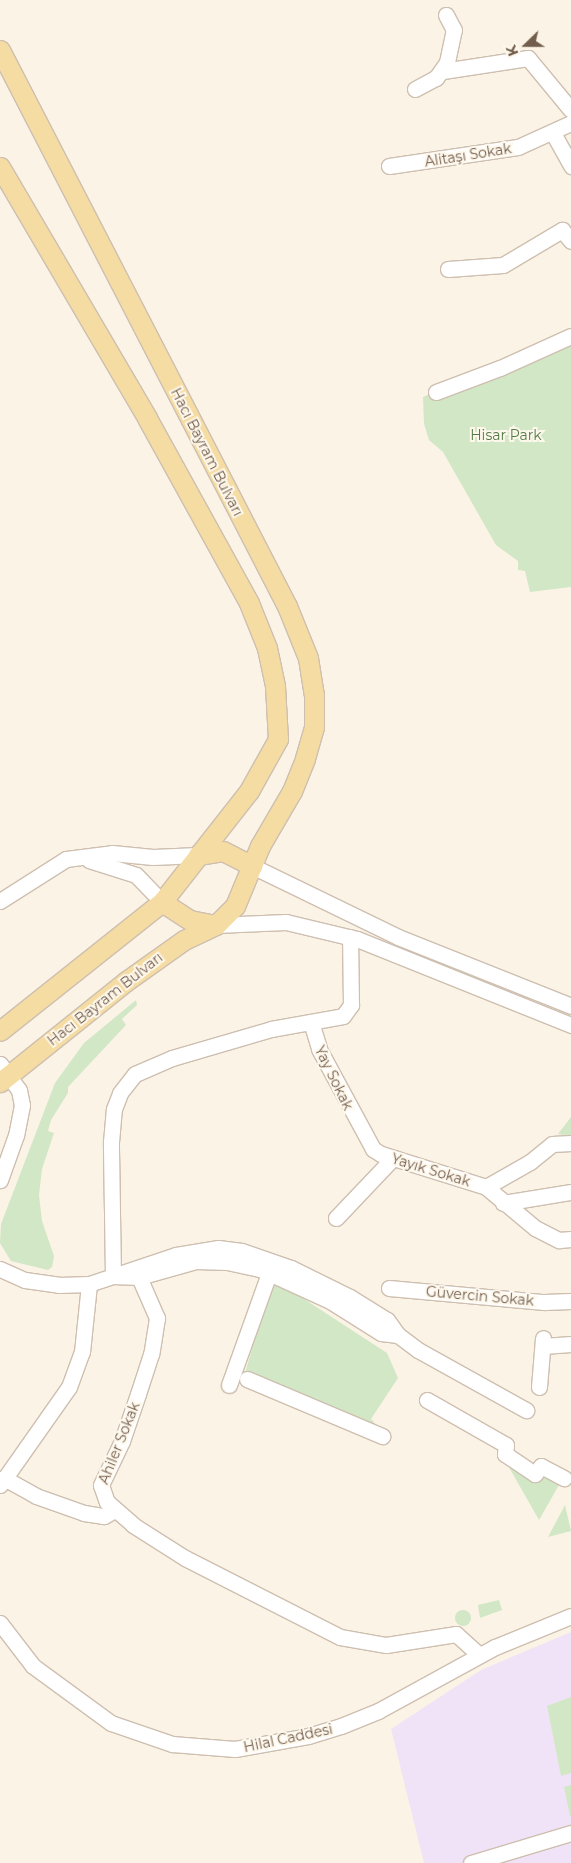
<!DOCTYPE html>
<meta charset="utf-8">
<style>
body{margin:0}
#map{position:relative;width:571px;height:1863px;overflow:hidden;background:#fbf4e6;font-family:Montserrat,sans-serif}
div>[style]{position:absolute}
.education>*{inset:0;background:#f1e3f7}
.green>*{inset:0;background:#d1e7c5}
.round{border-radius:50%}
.roads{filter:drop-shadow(1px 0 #cebfb0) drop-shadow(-1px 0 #cebfb0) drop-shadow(0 1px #cebfb0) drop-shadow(0 -1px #cebfb0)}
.minor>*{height:15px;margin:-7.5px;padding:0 7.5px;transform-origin:7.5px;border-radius:7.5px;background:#fff}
.major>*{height:19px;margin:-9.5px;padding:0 9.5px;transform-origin:9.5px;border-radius:9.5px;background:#f5dca3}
span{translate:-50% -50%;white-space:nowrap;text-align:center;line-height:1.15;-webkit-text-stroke:4px #fef8ec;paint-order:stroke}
.street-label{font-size:14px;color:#725d4d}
.park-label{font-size:14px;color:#547c48}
.north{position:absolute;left:501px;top:20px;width:50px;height:50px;-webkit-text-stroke:4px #fef8ec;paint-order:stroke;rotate:248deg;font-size:14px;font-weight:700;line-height:20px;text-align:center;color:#725d4d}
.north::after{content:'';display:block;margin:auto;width:18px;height:22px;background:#725d4d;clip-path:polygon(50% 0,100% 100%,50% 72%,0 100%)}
</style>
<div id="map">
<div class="education">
<i style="clip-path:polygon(571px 1632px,571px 1863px,424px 1863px,391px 1729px,481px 1670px)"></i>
</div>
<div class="green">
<i style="clip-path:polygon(571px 336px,571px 587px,530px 592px,525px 571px,518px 570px,518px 561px,496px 545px,443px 452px,429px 440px,424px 424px,423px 397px)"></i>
<i style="clip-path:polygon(136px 1000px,137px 1005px,122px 1019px,126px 1025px,68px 1087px,68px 1093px,51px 1120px,48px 1131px,54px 1133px,42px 1169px,39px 1195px,42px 1221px,54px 1256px,52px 1267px,48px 1270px,11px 1261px,0 1243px,1px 1224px,55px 1083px,84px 1043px)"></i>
<i style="clip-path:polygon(571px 1117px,571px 1136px,558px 1134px)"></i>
<i style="clip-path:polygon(278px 1282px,387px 1353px,398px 1378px,371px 1419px,383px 1432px,245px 1373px,271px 1284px)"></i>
<i style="clip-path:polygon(506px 1462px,540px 1473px,559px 1485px,539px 1520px)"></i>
<i style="clip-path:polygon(565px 1505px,571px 1531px,548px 1537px)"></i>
<i style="clip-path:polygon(499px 1600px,502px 1610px,480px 1618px,478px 1605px)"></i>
<i class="round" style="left:455px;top:1610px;width:16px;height:16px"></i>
<i style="clip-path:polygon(571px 1697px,571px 1773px,561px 1776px,547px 1706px)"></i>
<i style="clip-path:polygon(571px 1785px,571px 1816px,570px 1816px,564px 1787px)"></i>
</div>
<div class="roads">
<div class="minor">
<i style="left:443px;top:71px;width:86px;rotate:-8.7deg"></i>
<i style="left:528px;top:58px;width:67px;rotate:50.4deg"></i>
<i style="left:415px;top:89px;width:24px;rotate:-28deg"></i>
<i style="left:436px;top:78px;width:19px;rotate:-55deg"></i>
<i style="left:447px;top:62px;width:33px;rotate:-78deg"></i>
<i style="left:454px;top:30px;width:17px;rotate:-118deg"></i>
<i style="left:553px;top:133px;width:38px;rotate:61deg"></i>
<i style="left:389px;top:166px;width:130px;rotate:-8.4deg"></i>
<i style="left:518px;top:147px;width:58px;rotate:-24.4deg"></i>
<i style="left:448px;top:269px;width:55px;rotate:-4.2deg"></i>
<i style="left:503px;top:265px;width:69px;rotate:-30.7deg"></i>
<i style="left:562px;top:230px;width:14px;rotate:51deg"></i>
<i style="left:436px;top:392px;width:68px;rotate:-20.6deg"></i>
<i style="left:500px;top:368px;width:78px;rotate:-24.3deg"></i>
<i style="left:89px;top:860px;width:49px;rotate:17.7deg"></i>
<i style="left:136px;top:875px;width:37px;rotate:46deg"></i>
<i style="left:252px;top:866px;width:162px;rotate:25.9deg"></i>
<i style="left:398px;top:937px;width:186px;rotate:21.7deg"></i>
<i style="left:0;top:901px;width:78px;rotate:-32.5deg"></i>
<i style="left:66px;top:859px;width:46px;rotate:-7.4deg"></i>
<i style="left:112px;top:853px;width:41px;rotate:5.6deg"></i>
<i style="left:153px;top:857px;width:45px;rotate:-2.5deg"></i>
<i style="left:216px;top:925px;width:70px;rotate:-2.5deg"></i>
<i style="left:286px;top:922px;width:73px;rotate:13.5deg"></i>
<i style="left:357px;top:939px;width:231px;rotate:21.9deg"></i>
<i style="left:311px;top:1022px;width:28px;rotate:73deg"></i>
<i style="left:319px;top:1049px;width:114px;rotate:61.6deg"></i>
<i style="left:373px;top:1149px;width:9px;rotate:32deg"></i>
<i style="left:381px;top:1154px;width:110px;rotate:17.4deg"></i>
<i style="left:486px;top:1187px;width:64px;rotate:39.9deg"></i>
<i style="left:535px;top:1228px;width:27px;rotate:27deg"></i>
<i style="left:559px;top:1240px;width:12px;rotate:-5deg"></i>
<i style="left:0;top:1064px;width:32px;rotate:54deg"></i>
<i style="left:19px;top:1090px;width:15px;rotate:79deg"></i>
<i style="left:22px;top:1105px;width:31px;rotate:101deg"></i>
<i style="left:16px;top:1135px;width:48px;rotate:109.6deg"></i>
<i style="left:486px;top:1187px;width:51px;rotate:-29.6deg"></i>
<i style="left:530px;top:1162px;width:28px;rotate:-39deg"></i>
<i style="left:552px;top:1144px;width:19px;rotate:-3deg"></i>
<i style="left:503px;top:1203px;width:69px;rotate:-9.2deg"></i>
<i style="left:336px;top:1218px;width:83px;rotate:-46.5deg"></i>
<i style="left:0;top:1269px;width:27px;rotate:24deg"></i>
<i style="left:25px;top:1280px;width:34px;rotate:8deg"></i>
<i style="left:59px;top:1285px;width:30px;rotate:-2deg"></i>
<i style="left:89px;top:1284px;width:92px;rotate:-18.4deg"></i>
<i style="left:176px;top:1255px;width:43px;rotate:-9.5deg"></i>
<i style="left:218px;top:1248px;width:24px;rotate:7deg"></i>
<i style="left:242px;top:1251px;width:52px;rotate:19.1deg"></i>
<i style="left:291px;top:1268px;width:66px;rotate:26.2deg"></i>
<i style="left:350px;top:1297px;width:44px;rotate:31.9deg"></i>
<i style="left:387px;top:1320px;width:19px;rotate:54deg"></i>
<i style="left:113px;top:1276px;width:134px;rotate:-90.9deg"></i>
<i style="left:111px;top:1142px;width:33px;rotate:-85deg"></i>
<i style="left:114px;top:1109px;width:17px;rotate:-69deg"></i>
<i style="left:120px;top:1093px;width:24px;rotate:-52deg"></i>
<i style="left:135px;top:1074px;width:40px;rotate:-23.4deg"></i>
<i style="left:172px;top:1058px;width:103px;rotate:-16.3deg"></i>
<i style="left:271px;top:1029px;width:73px;rotate:-10.2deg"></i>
<i style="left:343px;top:1016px;width:14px;rotate:-54deg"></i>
<i style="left:351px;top:1005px;width:68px;rotate:-90.8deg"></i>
<i style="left:113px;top:1276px;width:26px;rotate:2deg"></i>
<i style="left:139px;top:1277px;width:59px;rotate:-15.7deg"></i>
<i style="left:196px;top:1261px;width:31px;rotate:2deg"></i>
<i style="left:227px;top:1262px;width:34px;rotate:12deg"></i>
<i style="left:260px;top:1269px;width:77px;rotate:24.6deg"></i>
<i style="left:330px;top:1301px;width:60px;rotate:32.1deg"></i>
<i style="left:381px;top:1333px;width:17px;rotate:7deg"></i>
<i style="left:398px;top:1335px;width:25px;rotate:37deg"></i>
<i style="left:418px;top:1350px;width:124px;rotate:29.1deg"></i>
<i style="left:139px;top:1277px;width:45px;rotate:66.3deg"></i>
<i style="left:157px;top:1318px;width:36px;rotate:99deg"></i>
<i style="left:151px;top:1354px;width:42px;rotate:108deg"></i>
<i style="left:138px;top:1394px;width:50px;rotate:108.8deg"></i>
<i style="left:122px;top:1441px;width:49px;rotate:115.5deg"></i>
<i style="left:101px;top:1485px;width:18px;rotate:71deg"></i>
<i style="left:107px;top:1502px;width:35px;rotate:41deg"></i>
<i style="left:133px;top:1525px;width:62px;rotate:32.4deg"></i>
<i style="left:185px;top:1558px;width:174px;rotate:27deg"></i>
<i style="left:340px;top:1637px;width:47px;rotate:9.9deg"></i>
<i style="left:386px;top:1645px;width:71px;rotate:-8.9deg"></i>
<i style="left:456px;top:1634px;width:31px;rotate:42deg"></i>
<i style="left:389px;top:1288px;width:156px;rotate:5.2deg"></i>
<i style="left:544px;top:1302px;width:27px;rotate:-2deg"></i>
<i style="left:543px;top:1346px;width:28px;rotate:-4deg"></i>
<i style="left:247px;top:1379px;width:147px;rotate:22.9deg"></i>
<i style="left:229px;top:1385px;width:127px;rotate:-70.3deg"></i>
<i style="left:539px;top:1387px;width:49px;rotate:-85.3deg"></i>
<i style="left:427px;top:1400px;width:91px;rotate:29.7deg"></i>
<i style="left:506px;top:1445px;width:9px;rotate:96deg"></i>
<i style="left:505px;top:1454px;width:36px;rotate:34deg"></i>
<i style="left:535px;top:1474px;width:10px;rotate:-53deg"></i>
<i style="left:541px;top:1466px;width:26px;rotate:28deg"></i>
<i style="left:4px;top:1478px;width:37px;rotate:29deg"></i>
<i style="left:36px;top:1496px;width:51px;rotate:19.5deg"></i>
<i style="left:84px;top:1513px;width:20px;rotate:9deg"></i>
<i style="left:104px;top:1516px;width:13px;rotate:-29deg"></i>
<i style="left:0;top:1485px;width:120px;rotate:-54.9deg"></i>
<i style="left:69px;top:1387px;width:37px;rotate:-70deg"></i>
<i style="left:82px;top:1352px;width:68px;rotate:-84.1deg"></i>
<i style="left:0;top:1623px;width:54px;rotate:52.5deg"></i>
<i style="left:33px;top:1666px;width:97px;rotate:36.2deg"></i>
<i style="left:111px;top:1723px;width:65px;rotate:19deg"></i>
<i style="left:172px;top:1744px;width:63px;rotate:4.5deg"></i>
<i style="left:235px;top:1749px;width:74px;rotate:-10.1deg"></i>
<i style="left:308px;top:1736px;width:34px;rotate:-17deg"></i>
<i style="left:341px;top:1726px;width:40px;rotate:-22deg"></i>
<i style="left:378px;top:1711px;width:133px;rotate:-28.7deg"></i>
<i style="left:495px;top:1647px;width:82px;rotate:-22.2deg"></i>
<i style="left:471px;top:1863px;width:104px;rotate:-16.7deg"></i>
</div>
<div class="major">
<i style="left:0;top:50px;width:626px;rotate:62.7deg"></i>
<i style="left:287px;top:606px;width:56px;rotate:68deg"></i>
<i style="left:308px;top:658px;width:36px;rotate:81deg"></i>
<i style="left:314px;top:694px;width:33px;rotate:90deg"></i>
<i style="left:314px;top:727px;width:33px;rotate:106deg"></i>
<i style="left:305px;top:759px;width:35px;rotate:112deg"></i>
<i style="left:292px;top:791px;width:64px;rotate:120.2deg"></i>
<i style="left:260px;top:846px;width:65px;rotate:112.6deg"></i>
<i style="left:235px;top:906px;width:27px;rotate:135deg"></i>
<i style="left:216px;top:925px;width:35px;rotate:155deg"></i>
<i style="left:184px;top:940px;width:72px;rotate:144.6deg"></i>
<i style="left:125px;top:982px;width:160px;rotate:141.3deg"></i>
<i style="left:0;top:167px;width:291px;rotate:59.6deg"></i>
<i style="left:147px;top:418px;width:211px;rotate:61.1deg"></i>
<i style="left:249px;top:603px;width:48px;rotate:68.2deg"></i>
<i style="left:267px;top:648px;width:39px;rotate:78deg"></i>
<i style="left:275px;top:686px;width:53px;rotate:86.8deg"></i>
<i style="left:278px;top:739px;width:60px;rotate:119.1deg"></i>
<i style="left:249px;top:791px;width:141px;rotate:128.1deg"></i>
<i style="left:162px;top:902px;width:207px;rotate:141.5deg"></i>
<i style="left:198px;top:855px;width:25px;rotate:-9deg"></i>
<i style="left:223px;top:851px;width:33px;rotate:27deg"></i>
<i style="left:162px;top:902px;width:33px;rotate:33deg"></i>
<i style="left:190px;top:920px;width:26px;rotate:11deg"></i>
</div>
</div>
<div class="street-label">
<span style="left:468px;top:155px;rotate:-9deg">Alitaşı Sokak</span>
<span style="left:207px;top:452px;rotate:63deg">Hacı Bayram Bulvarı</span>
<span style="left:105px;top:999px;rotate:-38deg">Hacı Bayram Bulvarı</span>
<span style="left:334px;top:1078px;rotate:64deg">Yay Sokak</span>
<span style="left:431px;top:1170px;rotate:17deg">Yayık Sokak</span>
<span style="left:480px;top:1296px;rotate:5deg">Güvercin Sokak</span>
<span style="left:119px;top:1443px;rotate:-68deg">Ahiler Sokak</span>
<span style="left:288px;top:1738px;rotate:-12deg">Hilal Caddesi</span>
</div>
<div class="park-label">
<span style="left:506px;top:435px">Hisar Park</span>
</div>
<div class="north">K</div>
</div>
